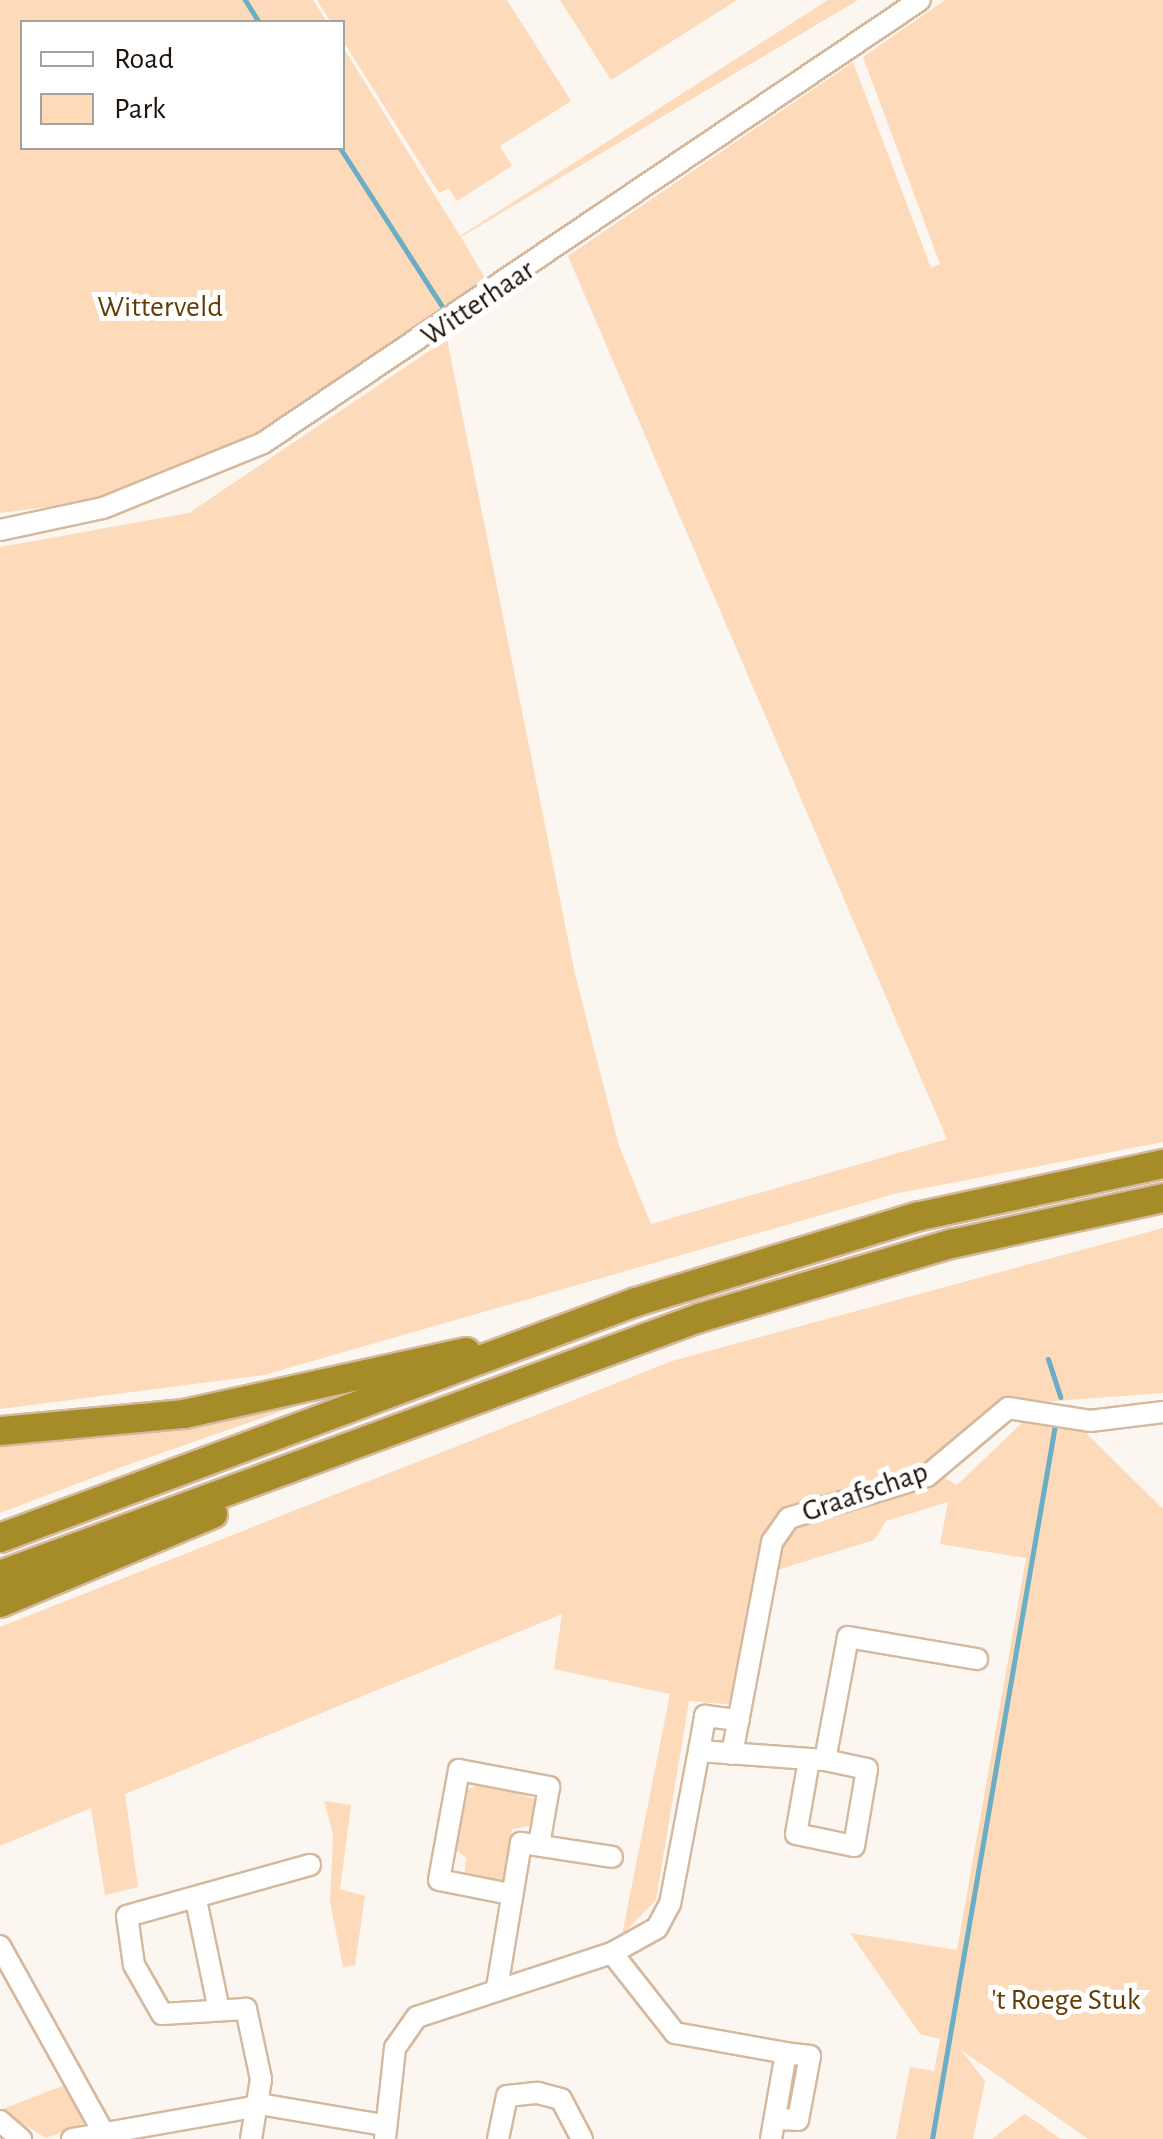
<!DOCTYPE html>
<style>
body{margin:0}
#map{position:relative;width:1163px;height:2139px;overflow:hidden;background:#fcf6f1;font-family:"Alegreya Sans",sans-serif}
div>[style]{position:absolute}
.green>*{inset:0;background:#fcdaba}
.stream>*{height:5px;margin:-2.5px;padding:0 2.5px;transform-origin:2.5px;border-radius:2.5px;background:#6badc4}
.roads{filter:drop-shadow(2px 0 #d5b99e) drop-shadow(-2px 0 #d5b99e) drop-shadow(0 2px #d5b99e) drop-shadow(0 -2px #d5b99e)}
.minor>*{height:20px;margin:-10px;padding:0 10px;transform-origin:10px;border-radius:10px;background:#fff}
.highway>*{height:28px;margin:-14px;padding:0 14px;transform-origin:14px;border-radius:14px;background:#a58c29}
span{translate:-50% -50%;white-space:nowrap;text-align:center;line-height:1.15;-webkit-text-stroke:10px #fff;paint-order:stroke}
.street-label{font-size:30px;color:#1f140b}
.park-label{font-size:30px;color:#653c07}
.legend{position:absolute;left:20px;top:20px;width:325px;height:130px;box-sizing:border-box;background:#fff;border:2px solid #a5a19d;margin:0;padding:12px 18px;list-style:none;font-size:30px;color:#1f140b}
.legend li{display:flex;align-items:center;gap:20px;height:50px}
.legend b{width:50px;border:2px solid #a5a19d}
</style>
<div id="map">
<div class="green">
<i style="clip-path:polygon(0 0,313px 0,327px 22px,22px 22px,22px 148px,342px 148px,343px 47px,460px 236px,828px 0,858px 0,461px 237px,485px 278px,173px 491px,0 513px)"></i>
<i style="clip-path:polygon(317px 0,507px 0,571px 101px,500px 146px,512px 166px,457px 201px,449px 188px,439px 193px,343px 41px,342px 22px,331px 22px)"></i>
<i style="clip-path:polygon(560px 0,737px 0,611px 80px)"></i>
<i style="clip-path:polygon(945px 0,1163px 0,1163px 1142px,894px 1194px,264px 1375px,0 1409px,0 547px,189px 513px,447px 339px,575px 974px,619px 1146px,651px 1224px,947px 1139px,568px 256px,853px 62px,931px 268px,940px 264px,863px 57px)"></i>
<i style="clip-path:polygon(1163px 1228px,1163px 1393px,997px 1405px,935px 1464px,790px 1513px,736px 1705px,689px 1701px,656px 1900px,622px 1935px,670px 1694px,554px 1669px,562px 1614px,125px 1794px,138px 1887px,105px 1895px,91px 1808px,0 1846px,0 1627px,672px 1361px)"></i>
<i style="clip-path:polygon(353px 1386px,116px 1469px,0 1513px,0 1440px)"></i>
<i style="clip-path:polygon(1026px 1419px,1079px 1426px,1163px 1509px,1163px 2139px,1088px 2139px,960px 2049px,985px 2081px,973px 2139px,896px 2139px,910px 2067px,934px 2071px,940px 2039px,920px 2034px,850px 1933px,957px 1950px,1026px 1558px,940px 1544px,948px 1502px,886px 1521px,874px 1540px,774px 1571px,790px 1531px,943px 1477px,957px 1485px)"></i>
<i style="clip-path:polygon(483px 1782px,538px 1800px,530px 1826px,512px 1829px,503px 1886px,464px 1877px,466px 1858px,453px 1847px,462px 1792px)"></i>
<i style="clip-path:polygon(324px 1801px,351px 1805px,340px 1889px,365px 1896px,355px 1965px,343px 1967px,330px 1902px,333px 1834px)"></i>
<i style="clip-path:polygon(65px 2085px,87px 2122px,46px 2138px,0 2110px)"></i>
<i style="clip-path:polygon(1024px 2114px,1040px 2124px,1060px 2139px,992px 2139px)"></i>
</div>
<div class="stream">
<i style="left:245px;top:0;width:26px;rotate:58deg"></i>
<i style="left:340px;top:148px;width:188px;rotate:57.2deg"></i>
<i style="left:1048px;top:1359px;width:40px;rotate:72deg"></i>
<i style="left:932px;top:2139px;width:725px;rotate:-80.23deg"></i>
</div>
<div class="roads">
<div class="minor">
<i style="left:0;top:530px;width:105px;rotate:-12.1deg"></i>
<i style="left:103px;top:508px;width:173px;rotate:-22.1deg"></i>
<i style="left:263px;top:443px;width:792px;rotate:-33.99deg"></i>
<i style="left:699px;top:1751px;width:36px;rotate:-80deg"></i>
<i style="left:705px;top:1716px;width:34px;rotate:7deg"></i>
<i style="left:732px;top:1754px;width:216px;rotate:-79.3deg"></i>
<i style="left:772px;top:1542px;width:29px;rotate:-55deg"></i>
<i style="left:789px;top:1518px;width:144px;rotate:-16.9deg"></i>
<i style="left:927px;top:1476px;width:106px;rotate:-40deg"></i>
<i style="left:1008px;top:1408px;width:83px;rotate:9deg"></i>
<i style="left:1090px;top:1421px;width:74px;rotate:-7deg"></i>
<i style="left:808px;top:1766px;width:69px;rotate:100deg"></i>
<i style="left:796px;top:1834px;width:59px;rotate:11.7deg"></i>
<i style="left:854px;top:1846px;width:78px;rotate:-80.4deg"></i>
<i style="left:867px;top:1769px;width:43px;rotate:-167.9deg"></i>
<i style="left:510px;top:1894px;width:72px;rotate:-168.8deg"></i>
<i style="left:439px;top:1880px;width:112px;rotate:-79.7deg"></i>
<i style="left:459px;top:1770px;width:92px;rotate:10.7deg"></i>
<i style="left:549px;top:1787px;width:59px;rotate:99.8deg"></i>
<i style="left:196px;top:1900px;width:107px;rotate:78.2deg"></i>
<i style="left:0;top:1946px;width:210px;rotate:61deg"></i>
<i style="left:612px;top:1953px;width:102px;rotate:51.8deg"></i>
<i style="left:675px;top:2033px;width:113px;rotate:10.2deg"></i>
<i style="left:786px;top:2053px;width:87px;rotate:99.9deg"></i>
<i style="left:497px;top:1988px;width:147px;rotate:-80.6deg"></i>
<i style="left:521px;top:1843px;width:92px;rotate:8.7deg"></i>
<i style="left:775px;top:2119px;width:23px;rotate:2deg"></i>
<i style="left:798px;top:2120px;width:65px;rotate:-79.4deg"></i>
<i style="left:810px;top:2056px;width:24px;rotate:-173deg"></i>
<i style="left:0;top:2121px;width:28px;rotate:41deg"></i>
<i style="left:72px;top:2139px;width:196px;rotate:-10deg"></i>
<i style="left:265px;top:2105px;width:120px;rotate:9.6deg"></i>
<i style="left:251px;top:2139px;width:61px;rotate:-80.5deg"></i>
<i style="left:261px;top:2079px;width:72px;rotate:-102.1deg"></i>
<i style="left:246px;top:2009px;width:84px;rotate:176.6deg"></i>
<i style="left:162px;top:2014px;width:56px;rotate:-119.7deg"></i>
<i style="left:134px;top:1965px;width:49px;rotate:-98.1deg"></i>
<i style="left:127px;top:1916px;width:190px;rotate:-15.6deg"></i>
<i style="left:385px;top:2139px;width:92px;rotate:-83.7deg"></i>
<i style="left:395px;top:2048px;width:38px;rotate:-55deg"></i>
<i style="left:417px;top:2017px;width:205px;rotate:-18.2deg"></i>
<i style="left:612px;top:1953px;width:51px;rotate:-29.1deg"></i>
<i style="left:657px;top:1928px;width:27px;rotate:-62deg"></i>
<i style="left:670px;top:1904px;width:156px;rotate:-79.3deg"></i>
<i style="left:699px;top:1751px;width:126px;rotate:4.1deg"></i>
<i style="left:825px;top:1760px;width:125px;rotate:-79.4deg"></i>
<i style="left:848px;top:1637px;width:131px;rotate:9.7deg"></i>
<i style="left:498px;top:2139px;width:44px;rotate:-78.2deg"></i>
<i style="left:507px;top:2096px;width:31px;rotate:-6deg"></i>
<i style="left:538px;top:2093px;width:24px;rotate:15deg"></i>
<i style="left:561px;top:2099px;width:45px;rotate:62.3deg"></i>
</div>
<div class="highway">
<i style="left:0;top:1431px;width:185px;rotate:-5.3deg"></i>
<i style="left:184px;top:1414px;width:289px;rotate:-12.4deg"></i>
<i style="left:0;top:1538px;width:678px;rotate:-20.36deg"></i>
<i style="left:636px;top:1302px;width:293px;rotate:-16.9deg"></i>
<i style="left:916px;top:1217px;width:253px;rotate:-12.1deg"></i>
<i style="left:0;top:1575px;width:745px;rotate:-20.19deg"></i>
<i style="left:699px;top:1318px;width:263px;rotate:-16.4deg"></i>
<i style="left:951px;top:1244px;width:217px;rotate:-12.2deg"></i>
<i style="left:0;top:1603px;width:231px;rotate:-22.7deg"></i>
</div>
</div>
<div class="street-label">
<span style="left:478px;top:303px;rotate:-34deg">Witterhaar</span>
<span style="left:865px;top:1492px;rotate:-19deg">Graafschap</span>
</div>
<div class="park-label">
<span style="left:160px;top:307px">Witterveld</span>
<span style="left:1066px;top:2000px">'t Roege Stuk</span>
</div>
<ul class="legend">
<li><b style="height:12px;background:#fff"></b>Road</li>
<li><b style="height:28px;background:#fcdaba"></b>Park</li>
</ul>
</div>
